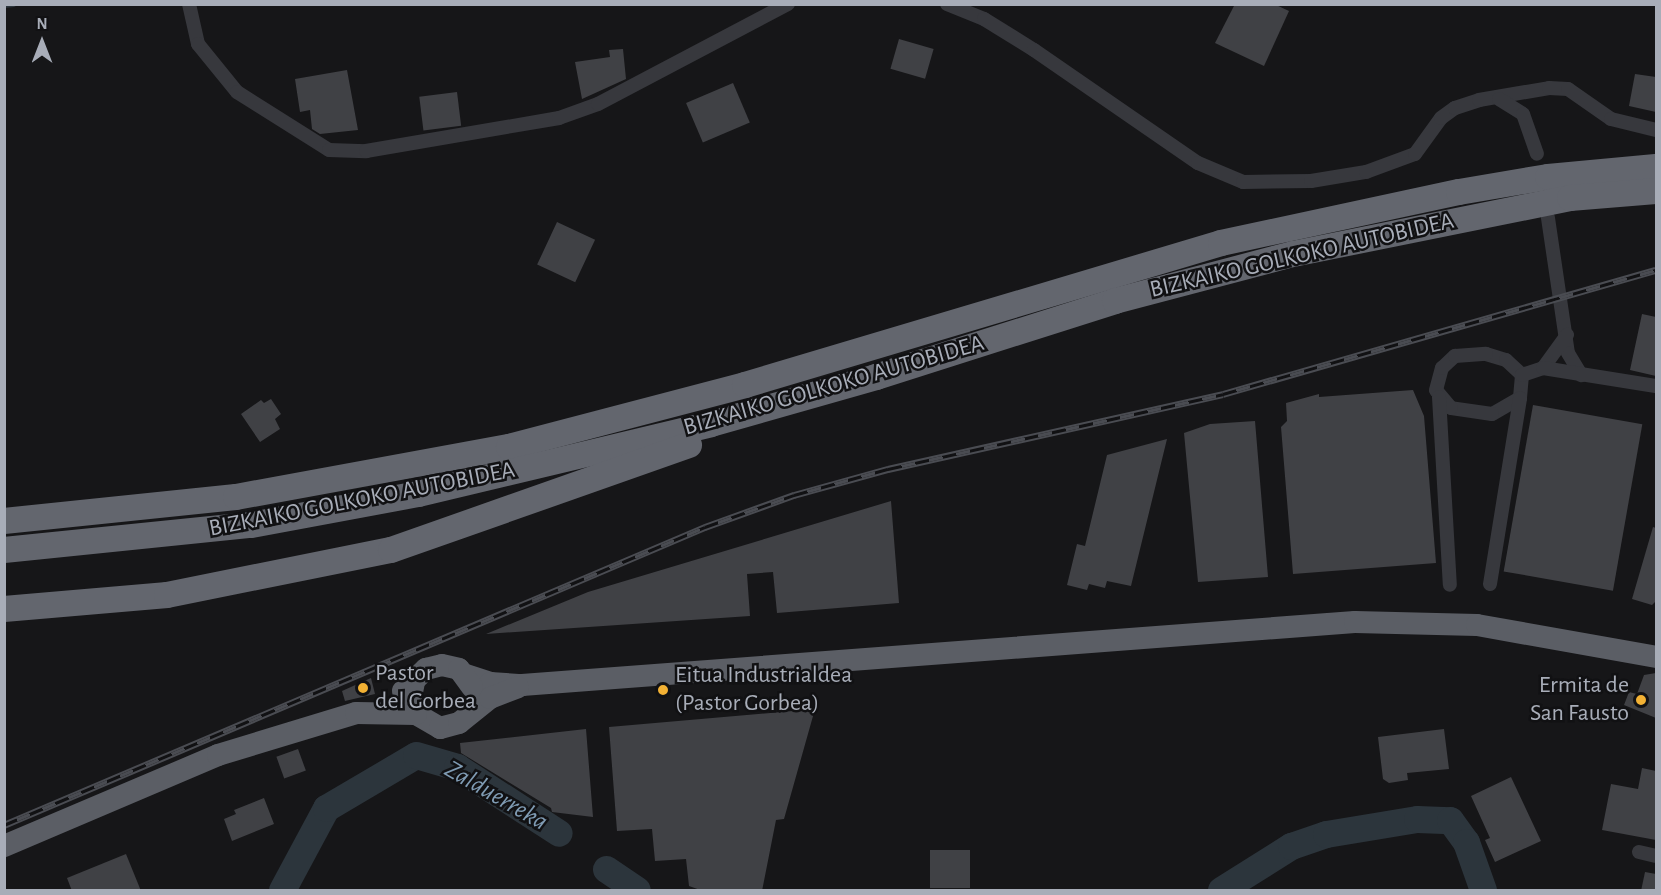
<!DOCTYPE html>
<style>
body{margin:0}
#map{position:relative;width:1661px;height:895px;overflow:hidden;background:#161618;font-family:"Alegreya Sans",sans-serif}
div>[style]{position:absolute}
.stream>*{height:4.5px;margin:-2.25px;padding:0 2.25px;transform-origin:2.25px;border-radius:2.25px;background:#2c353c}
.river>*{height:27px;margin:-13.5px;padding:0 13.5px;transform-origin:13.5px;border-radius:13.5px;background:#2c353c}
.building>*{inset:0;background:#404145;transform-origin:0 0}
.minor>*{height:14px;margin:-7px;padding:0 7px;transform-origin:7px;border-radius:7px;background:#37383d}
.trunk>*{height:22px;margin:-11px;padding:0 11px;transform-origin:11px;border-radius:11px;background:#5b5e65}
.motorway>*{height:26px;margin:-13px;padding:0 13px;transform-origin:13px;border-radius:13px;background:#63666e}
.rail>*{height:7px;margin-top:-3.5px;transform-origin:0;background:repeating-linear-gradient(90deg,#111113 0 14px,#4a4c52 0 28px);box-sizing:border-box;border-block:2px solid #4a4c52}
.dots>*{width:16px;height:16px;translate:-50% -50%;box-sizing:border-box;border:3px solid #111113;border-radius:50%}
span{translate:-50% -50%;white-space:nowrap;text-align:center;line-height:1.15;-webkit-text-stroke:5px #111113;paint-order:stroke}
.street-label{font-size:24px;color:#a8adb8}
.poi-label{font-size:24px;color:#a8adb8}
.left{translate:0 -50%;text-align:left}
.right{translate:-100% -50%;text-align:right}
.water-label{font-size:26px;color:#7f9bb3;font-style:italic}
.frame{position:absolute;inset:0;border:6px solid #a8adb8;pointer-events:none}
.north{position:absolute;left:12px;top:12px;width:60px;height:60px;-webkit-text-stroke:4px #111113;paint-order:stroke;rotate:0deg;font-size:16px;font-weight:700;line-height:24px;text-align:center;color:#a8adb8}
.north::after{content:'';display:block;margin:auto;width:21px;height:27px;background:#a8adb8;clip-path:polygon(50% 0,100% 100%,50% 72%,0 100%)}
</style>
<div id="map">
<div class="stream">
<i style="left:4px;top:5px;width:9px;rotate:-6deg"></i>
</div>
<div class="river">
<i style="left:606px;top:869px;width:37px;rotate:34deg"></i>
<i style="left:282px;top:890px;width:93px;rotate:-61.8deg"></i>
<i style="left:326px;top:808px;width:104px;rotate:-30.5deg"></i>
<i style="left:416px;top:755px;width:43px;rotate:16.3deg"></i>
<i style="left:457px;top:767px;width:121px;rotate:32.9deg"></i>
<i style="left:1221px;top:890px;width:83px;rotate:-32.2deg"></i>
<i style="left:1291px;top:846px;width:37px;rotate:-19deg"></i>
<i style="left:1326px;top:834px;width:92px;rotate:-9.4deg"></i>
<i style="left:1417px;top:819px;width:33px;rotate:2deg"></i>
<i style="left:1450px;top:820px;width:27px;rotate:54deg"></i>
<i style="left:1466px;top:842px;width:51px;rotate:70.5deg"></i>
</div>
<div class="building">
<i style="clip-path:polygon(1235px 4px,1274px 4px,1289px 11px,1264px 66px,1215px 43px)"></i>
<i style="left:899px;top:39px;width:36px;height:31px;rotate:16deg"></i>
<i style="clip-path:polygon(623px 49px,626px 79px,582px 99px,575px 62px,610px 57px,609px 50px)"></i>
<i style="clip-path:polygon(347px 70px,358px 130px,320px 134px,312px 129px,310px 110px,300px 112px,295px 79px)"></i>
<i style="clip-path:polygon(1635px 74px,1656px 77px,1656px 112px,1629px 106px)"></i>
<i style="left:733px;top:83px;width:43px;height:51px;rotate:67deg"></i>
<i style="left:457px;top:92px;width:34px;height:38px;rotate:83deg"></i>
<i style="left:557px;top:222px;width:42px;height:47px;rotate:25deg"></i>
<i style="clip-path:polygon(1642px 314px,1656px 317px,1656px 376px,1630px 370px)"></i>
<i style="clip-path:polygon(1413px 390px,1424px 416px,1436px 563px,1293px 574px,1281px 427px,1287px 421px,1286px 403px,1319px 394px,1319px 397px)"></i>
<i style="clip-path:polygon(271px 399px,281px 414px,275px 419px,280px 429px,260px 442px,241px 414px,261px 400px,264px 403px)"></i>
<i style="left:1533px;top:405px;width:111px;height:169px;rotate:10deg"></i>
<i style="clip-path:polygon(1255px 421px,1268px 577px,1198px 582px,1184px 433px,1210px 424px)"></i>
<i style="clip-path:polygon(1167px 439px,1131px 586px,1107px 581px,1105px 588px,1089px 584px,1087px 590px,1067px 585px,1077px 544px,1085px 546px,1107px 455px)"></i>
<i style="clip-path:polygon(891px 501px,899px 603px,777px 613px,773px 572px,747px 574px,750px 616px,486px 634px,588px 592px)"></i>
<i style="clip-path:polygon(1653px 527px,1656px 528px,1656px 601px,1652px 605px,1632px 599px)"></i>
<i style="clip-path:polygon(1656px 673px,1656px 718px,1624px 705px,1629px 692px,1637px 694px,1644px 675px)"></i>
<i style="clip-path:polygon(371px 678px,375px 694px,345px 701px,342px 691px)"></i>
<i style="clip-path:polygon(815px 709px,784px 819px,776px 820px,762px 891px,703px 891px,689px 886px,686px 859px,655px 861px,652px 829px,617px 831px,609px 727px)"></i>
<i style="clip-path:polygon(586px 729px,593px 817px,552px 812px,551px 808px,461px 753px,460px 743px)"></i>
<i style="clip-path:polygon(1444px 729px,1449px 769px,1407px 773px,1408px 780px,1389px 783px,1383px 779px,1378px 737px)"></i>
<i style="left:298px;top:749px;width:23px;height:23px;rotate:70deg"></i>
<i style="clip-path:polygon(1642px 768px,1656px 771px,1656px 840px,1602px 830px,1611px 784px,1638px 789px)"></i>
<i style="clip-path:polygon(1511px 777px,1541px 841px,1495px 862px,1485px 840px,1490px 838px,1471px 796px)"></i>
<i style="clip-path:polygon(264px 798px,274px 824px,232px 841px,224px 819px,236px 814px,234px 810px)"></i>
<i style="left:930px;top:850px;width:40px;height:38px"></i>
<i style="clip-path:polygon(126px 854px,141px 891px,72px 891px,67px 878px)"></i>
<i style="clip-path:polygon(1645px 872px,1656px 874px,1656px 891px,1641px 891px)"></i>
</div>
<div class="minor">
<i style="left:189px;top:4px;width:41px;rotate:77.3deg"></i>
<i style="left:198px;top:44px;width:62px;rotate:50.9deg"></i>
<i style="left:237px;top:92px;width:109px;rotate:32.2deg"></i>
<i style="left:329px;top:150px;width:37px;rotate:2deg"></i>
<i style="left:366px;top:151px;width:196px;rotate:-9.7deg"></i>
<i style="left:559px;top:118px;width:41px;rotate:-19.7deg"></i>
<i style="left:598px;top:104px;width:215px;rotate:-27.8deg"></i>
<i style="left:947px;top:4px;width:40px;rotate:22deg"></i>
<i style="left:984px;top:19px;width:59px;rotate:31.8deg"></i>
<i style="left:1034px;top:50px;width:199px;rotate:34.6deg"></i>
<i style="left:1198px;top:163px;width:49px;rotate:22.9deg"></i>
<i style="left:1243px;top:182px;width:68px;rotate:-0.8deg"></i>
<i style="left:1311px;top:181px;width:56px;rotate:-9.3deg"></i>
<i style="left:1366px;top:172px;width:52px;rotate:-20.2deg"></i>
<i style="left:1415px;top:154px;width:44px;rotate:-54.2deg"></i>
<i style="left:1441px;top:118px;width:17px;rotate:-36deg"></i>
<i style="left:1455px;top:108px;width:25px;rotate:-18deg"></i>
<i style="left:1479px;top:100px;width:71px;rotate:-9.7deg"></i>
<i style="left:1549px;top:88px;width:19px;rotate:3deg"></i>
<i style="left:1568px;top:89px;width:52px;rotate:34.9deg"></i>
<i style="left:1611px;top:119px;width:46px;rotate:13.7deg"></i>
<i style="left:1499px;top:99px;width:28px;rotate:32deg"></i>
<i style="left:1523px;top:114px;width:42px;rotate:70.7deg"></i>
<i style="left:1548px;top:218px;width:136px;rotate:81.6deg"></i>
<i style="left:1568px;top:353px;width:26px;rotate:59deg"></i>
<i style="left:1486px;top:354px;width:21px;rotate:17deg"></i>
<i style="left:1506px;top:360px;width:22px;rotate:43deg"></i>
<i style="left:1522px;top:375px;width:23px;rotate:95deg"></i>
<i style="left:1520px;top:398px;width:32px;rotate:150deg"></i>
<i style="left:1492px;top:414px;width:41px;rotate:-171.7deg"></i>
<i style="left:1451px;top:408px;width:23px;rotate:-130deg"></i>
<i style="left:1436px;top:390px;width:23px;rotate:-75deg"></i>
<i style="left:1442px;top:368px;width:18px;rotate:-43deg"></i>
<i style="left:1455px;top:356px;width:31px;rotate:-4deg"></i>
<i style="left:1543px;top:368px;width:41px;rotate:-54deg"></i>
<i style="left:1522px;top:375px;width:22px;rotate:-18deg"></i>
<i style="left:1543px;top:368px;width:114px;rotate:9.1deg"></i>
<i style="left:1439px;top:397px;width:188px;rotate:86.7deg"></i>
<i style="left:1490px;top:584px;width:188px;rotate:-80.8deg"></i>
<i style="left:1639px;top:852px;width:17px;rotate:13deg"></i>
</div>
<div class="trunk">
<i style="left:466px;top:675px;width:25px;rotate:18deg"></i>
<i style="left:490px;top:683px;width:32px;rotate:4deg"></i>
<i style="left:522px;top:685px;width:835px;rotate:-4.33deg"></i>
<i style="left:1355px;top:622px;width:122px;rotate:1.4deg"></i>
<i style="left:1477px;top:625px;width:182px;rotate:10.1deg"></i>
<i style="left:414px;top:682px;width:16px;rotate:101deg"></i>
<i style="left:411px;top:698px;width:17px;rotate:73deg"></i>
<i style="left:416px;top:714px;width:28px;rotate:30deg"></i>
<i style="left:440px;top:728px;width:20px;rotate:-15deg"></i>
<i style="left:459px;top:723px;width:40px;rotate:-39deg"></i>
<i style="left:490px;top:698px;width:30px;rotate:-21deg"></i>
<i style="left:403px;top:691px;width:32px;rotate:-44deg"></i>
<i style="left:426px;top:669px;width:16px;rotate:-14deg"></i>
<i style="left:442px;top:665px;width:17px;rotate:13deg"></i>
<i style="left:459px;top:669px;width:22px;rotate:54deg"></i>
<i style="left:4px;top:846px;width:233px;rotate:-23deg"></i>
<i style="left:218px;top:755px;width:144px;rotate:-16.9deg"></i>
<i style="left:356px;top:713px;width:60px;rotate:1deg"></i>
</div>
<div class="motorway">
<i style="left:4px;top:521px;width:233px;rotate:-5.9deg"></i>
<i style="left:236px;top:497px;width:278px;rotate:-10.4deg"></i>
<i style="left:509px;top:447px;width:244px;rotate:-14.7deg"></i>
<i style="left:745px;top:385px;width:497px;rotate:-16.6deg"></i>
<i style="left:1221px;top:243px;width:243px;rotate:-12.1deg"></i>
<i style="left:1459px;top:192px;width:90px;rotate:-9.6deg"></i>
<i style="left:1548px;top:177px;width:108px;rotate:-5.3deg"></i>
<i style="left:4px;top:550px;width:248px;rotate:-5.8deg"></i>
<i style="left:251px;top:525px;width:170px;rotate:-10.5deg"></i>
<i style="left:418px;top:494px;width:301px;rotate:-13.4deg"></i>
<i style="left:711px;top:424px;width:172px;rotate:-15.9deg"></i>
<i style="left:876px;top:377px;width:251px;rotate:-17.6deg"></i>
<i style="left:1115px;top:301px;width:184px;rotate:-14.8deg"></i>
<i style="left:1293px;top:254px;width:283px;rotate:-11.4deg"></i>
<i style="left:1570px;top:198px;width:86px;rotate:-4.7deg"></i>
<i style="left:4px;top:609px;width:164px;rotate:-4.9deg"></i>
<i style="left:167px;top:595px;width:228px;rotate:-11.4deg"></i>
<i style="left:391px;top:550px;width:316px;rotate:-19.4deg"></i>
</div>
<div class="rail">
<i style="left:4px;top:825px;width:762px;rotate:-23.03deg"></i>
<i style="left:705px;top:527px;width:95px;rotate:-19.8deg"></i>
<i style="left:794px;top:495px;width:98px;rotate:-15.5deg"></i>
<i style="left:888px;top:469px;width:343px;rotate:-12.6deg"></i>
<i style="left:1223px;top:394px;width:450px;rotate:-16deg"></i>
</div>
<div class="dots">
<i style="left:363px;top:688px;background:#f2b134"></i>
<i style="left:663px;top:690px;background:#f2b134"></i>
<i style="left:1641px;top:700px;background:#f2b134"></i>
</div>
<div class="street-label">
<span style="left:1302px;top:256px;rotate:-13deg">BIZKAIKO GOLKOKO AUTOBIDEA</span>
<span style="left:834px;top:386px;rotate:-16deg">BIZKAIKO GOLKOKO AUTOBIDEA</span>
<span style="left:362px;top:500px;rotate:-11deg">BIZKAIKO GOLKOKO AUTOBIDEA</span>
</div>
<div class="poi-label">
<span class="left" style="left:375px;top:688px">Pastor<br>del Gorbea</span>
<span class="left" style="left:675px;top:690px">Eitua Industrialdea<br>(Pastor Gorbea)</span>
<span class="right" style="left:1629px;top:700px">Ermita de<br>San Fausto</span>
</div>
<div class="water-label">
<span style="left:496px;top:796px;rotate:30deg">Zalduerreka</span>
</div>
<div class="frame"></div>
<div class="north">N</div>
</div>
